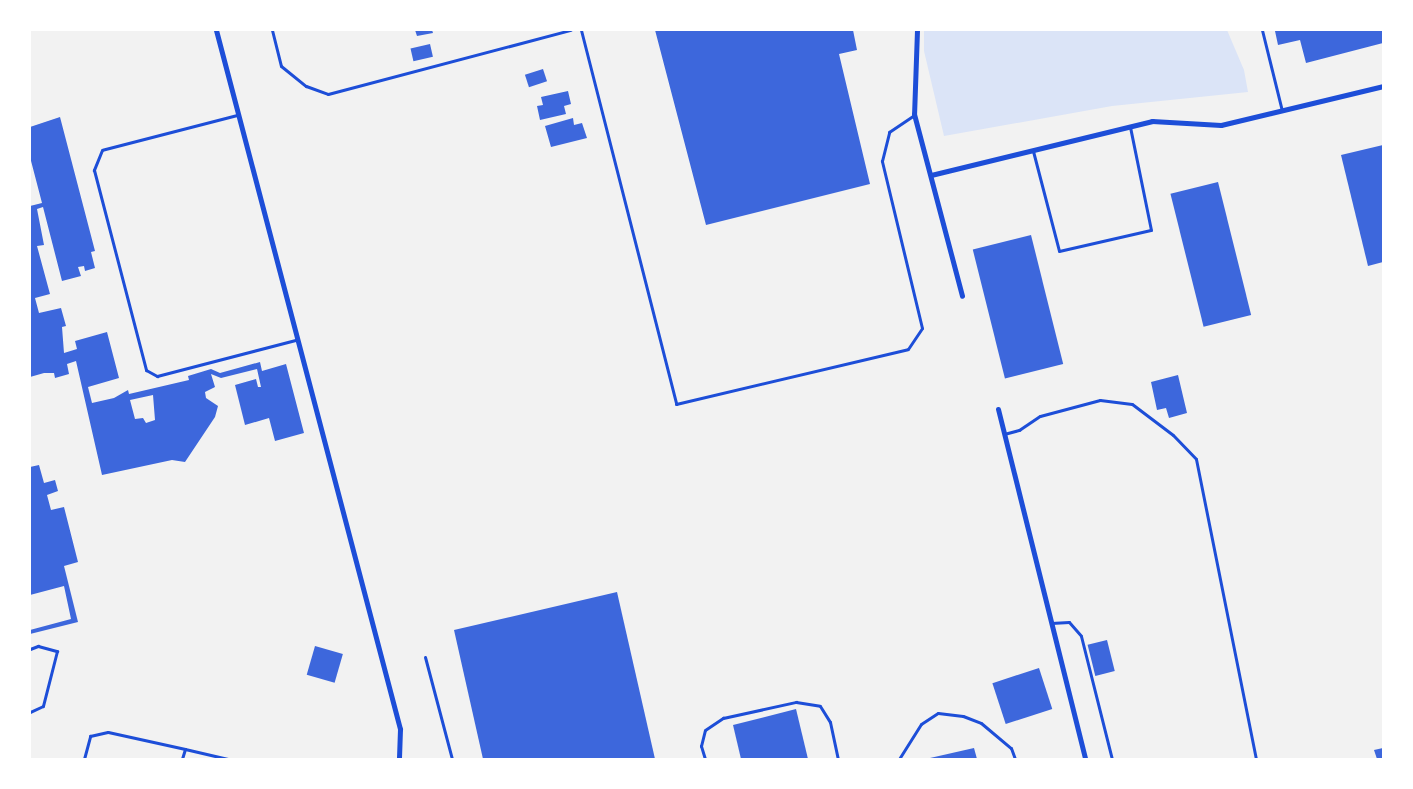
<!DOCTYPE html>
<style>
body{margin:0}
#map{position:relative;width:1413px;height:789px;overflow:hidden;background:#f2f2f2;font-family:Barlow,sans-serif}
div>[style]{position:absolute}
.green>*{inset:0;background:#dbe4f7}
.building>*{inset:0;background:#3d67dc;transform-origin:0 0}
.service>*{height:3px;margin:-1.5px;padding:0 1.5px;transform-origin:1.5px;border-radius:1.5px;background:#1d4ed8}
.minor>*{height:5px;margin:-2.5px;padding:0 2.5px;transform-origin:2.5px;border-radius:2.5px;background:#1d4ed8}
span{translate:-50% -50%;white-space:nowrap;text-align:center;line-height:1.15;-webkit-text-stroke:4px #fff;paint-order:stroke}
.frame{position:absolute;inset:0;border:31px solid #fff;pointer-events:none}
</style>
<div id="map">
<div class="green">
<i style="clip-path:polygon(924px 30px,1227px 30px,1244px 70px,1248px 92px,1112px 106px,944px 136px,924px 51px)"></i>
</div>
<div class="building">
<i style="clip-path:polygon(415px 30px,432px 30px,433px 33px,417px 36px)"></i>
<i style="clip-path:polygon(655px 30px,853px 30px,857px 50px,839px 54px,870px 184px,706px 225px)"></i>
<i style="clip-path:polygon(1383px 30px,1383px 43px,1306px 63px,1300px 40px,1278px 45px,1275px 31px)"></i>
<i style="left:430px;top:44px;width:13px;height:20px;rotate:77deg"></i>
<i style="left:543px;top:69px;width:13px;height:19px;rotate:72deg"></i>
<i style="clip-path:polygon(568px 91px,571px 104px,564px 106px,566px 114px,540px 120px,537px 106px,543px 105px,541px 97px)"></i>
<i style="clip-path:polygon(evenodd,60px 117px,95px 251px,91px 252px,95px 268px,85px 271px,84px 266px,78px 267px,81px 276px,62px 281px,43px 207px,37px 209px,44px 245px,37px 246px,50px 294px,35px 298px,39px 313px,61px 308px,66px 326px,62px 327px,64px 353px,77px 349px,75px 341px,107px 332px,119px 378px,88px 387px,92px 403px,114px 398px,128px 390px,129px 394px,189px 380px,188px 376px,211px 369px,220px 373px,260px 362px,262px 371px,286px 364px,304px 433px,275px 441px,269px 418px,245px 425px,235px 385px,256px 379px,258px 387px,261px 387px,257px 369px,221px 378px,211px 374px,215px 387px,205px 392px,206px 398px,218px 406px,215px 417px,185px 462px,172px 460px,102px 475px,76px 361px,67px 364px,69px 374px,55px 378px,54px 373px,44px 373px,30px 377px,30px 206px,42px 203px,30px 157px,30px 127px,60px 117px,153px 395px,155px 420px,146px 423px,143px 418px,135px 419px,130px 400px,153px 395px)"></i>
<i style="clip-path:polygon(573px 118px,574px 125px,582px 123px,587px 138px,551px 147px,545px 126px)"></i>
<i style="clip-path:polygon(1383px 145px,1383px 262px,1368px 266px,1341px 155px)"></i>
<i style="left:1218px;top:182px;width:137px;height:49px;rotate:76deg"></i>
<i style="left:1031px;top:235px;width:133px;height:60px;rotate:76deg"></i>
<i style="clip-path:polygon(1178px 375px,1187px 413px,1169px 418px,1166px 408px,1157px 410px,1151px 382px)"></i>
<i style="clip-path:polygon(39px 465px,44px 483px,55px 480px,58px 491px,47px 495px,51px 510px,64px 507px,78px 562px,64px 566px,78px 622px,30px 634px,30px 630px,71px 619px,64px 586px,30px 595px,30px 467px)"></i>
<i style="clip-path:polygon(617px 592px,655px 759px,483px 759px,454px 630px)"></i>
<i style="left:1107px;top:640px;width:32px;height:20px;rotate:76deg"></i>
<i style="left:315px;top:646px;width:29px;height:30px;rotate:16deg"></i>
<i style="left:1039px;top:668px;width:43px;height:49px;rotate:72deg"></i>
<i style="clip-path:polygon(796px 709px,808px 759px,741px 759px,733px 725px)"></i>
<i style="clip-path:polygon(974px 748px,977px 759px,930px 759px,930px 758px)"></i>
<i style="clip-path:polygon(1383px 748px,1383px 759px,1377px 759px,1374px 750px)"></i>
</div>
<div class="service">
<i style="left:272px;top:30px;width:37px;rotate:76deg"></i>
<i style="left:281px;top:66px;width:32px;rotate:39deg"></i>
<i style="left:306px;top:86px;width:23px;rotate:20deg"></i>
<i style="left:328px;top:94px;width:251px;rotate:-14.8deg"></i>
<i style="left:581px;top:30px;width:386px;rotate:75.7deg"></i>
<i style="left:676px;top:404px;width:238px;rotate:-13.3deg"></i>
<i style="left:908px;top:349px;width:25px;rotate:-56deg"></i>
<i style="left:922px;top:328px;width:172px;rotate:-103.5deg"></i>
<i style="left:882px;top:161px;width:30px;rotate:-76deg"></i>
<i style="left:889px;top:132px;width:30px;rotate:-34deg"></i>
<i style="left:1262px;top:30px;width:83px;rotate:76.1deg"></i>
<i style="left:237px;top:115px;width:139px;rotate:165.5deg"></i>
<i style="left:102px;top:150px;width:22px;rotate:112deg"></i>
<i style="left:94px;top:170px;width:207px;rotate:75.4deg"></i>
<i style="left:146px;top:370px;width:13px;rotate:29deg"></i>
<i style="left:157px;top:376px;width:143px;rotate:-14.6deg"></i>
<i style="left:1033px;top:151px;width:103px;rotate:75.4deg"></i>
<i style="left:1059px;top:251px;width:94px;rotate:-12.9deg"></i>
<i style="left:1151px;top:230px;width:105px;rotate:-101.5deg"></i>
<i style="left:1004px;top:434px;width:16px;rotate:-15deg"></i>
<i style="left:1019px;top:430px;width:25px;rotate:-34deg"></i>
<i style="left:1040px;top:416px;width:62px;rotate:-14.9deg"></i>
<i style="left:1100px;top:400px;width:32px;rotate:7deg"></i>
<i style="left:1132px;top:404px;width:51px;rotate:37.1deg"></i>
<i style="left:1173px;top:435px;width:33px;rotate:46deg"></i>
<i style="left:1196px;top:459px;width:306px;rotate:78.7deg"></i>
<i style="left:1051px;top:623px;width:18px;rotate:-3deg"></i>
<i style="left:1069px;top:622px;width:18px;rotate:49deg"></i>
<i style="left:1081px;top:636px;width:127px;rotate:75.9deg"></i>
<i style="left:30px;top:649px;width:9px;rotate:-21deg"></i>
<i style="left:38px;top:646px;width:20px;rotate:15deg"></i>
<i style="left:57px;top:651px;width:57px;rotate:104.3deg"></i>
<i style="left:43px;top:706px;width:14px;rotate:155deg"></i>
<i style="left:425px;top:657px;width:106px;rotate:75.2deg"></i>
<i style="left:185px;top:749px;width:44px;rotate:13.1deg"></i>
<i style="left:84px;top:759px;width:24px;rotate:-75deg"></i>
<i style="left:90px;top:736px;width:18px;rotate:-13deg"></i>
<i style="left:108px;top:732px;width:79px;rotate:12.4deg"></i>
<i style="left:185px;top:749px;width:10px;rotate:107deg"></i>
<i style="left:705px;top:759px;width:14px;rotate:-107deg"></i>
<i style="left:701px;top:746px;width:16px;rotate:-76deg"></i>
<i style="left:705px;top:730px;width:22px;rotate:-34deg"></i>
<i style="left:723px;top:718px;width:75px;rotate:-12.4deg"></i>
<i style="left:796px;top:702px;width:24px;rotate:9deg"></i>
<i style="left:820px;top:706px;width:19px;rotate:58deg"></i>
<i style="left:830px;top:722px;width:38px;rotate:78deg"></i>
<i style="left:899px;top:759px;width:41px;rotate:-57.8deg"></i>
<i style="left:921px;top:724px;width:20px;rotate:-33deg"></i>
<i style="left:938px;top:713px;width:25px;rotate:7deg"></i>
<i style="left:963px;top:716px;width:19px;rotate:21deg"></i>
<i style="left:981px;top:723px;width:39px;rotate:40deg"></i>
<i style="left:1011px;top:748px;width:12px;rotate:70deg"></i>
</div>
<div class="minor">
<i style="left:216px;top:30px;width:723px;rotate:75.25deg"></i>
<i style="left:400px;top:729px;width:30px;rotate:92deg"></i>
<i style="left:917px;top:30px;width:84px;rotate:92deg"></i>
<i style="left:914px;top:114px;width:188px;rotate:75.2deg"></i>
<i style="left:931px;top:175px;width:228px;rotate:-13.7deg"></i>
<i style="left:1152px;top:121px;width:69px;rotate:3.3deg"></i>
<i style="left:1221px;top:125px;width:167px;rotate:-13.5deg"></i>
<i style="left:998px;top:409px;width:361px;rotate:76deg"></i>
</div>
<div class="frame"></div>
</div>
